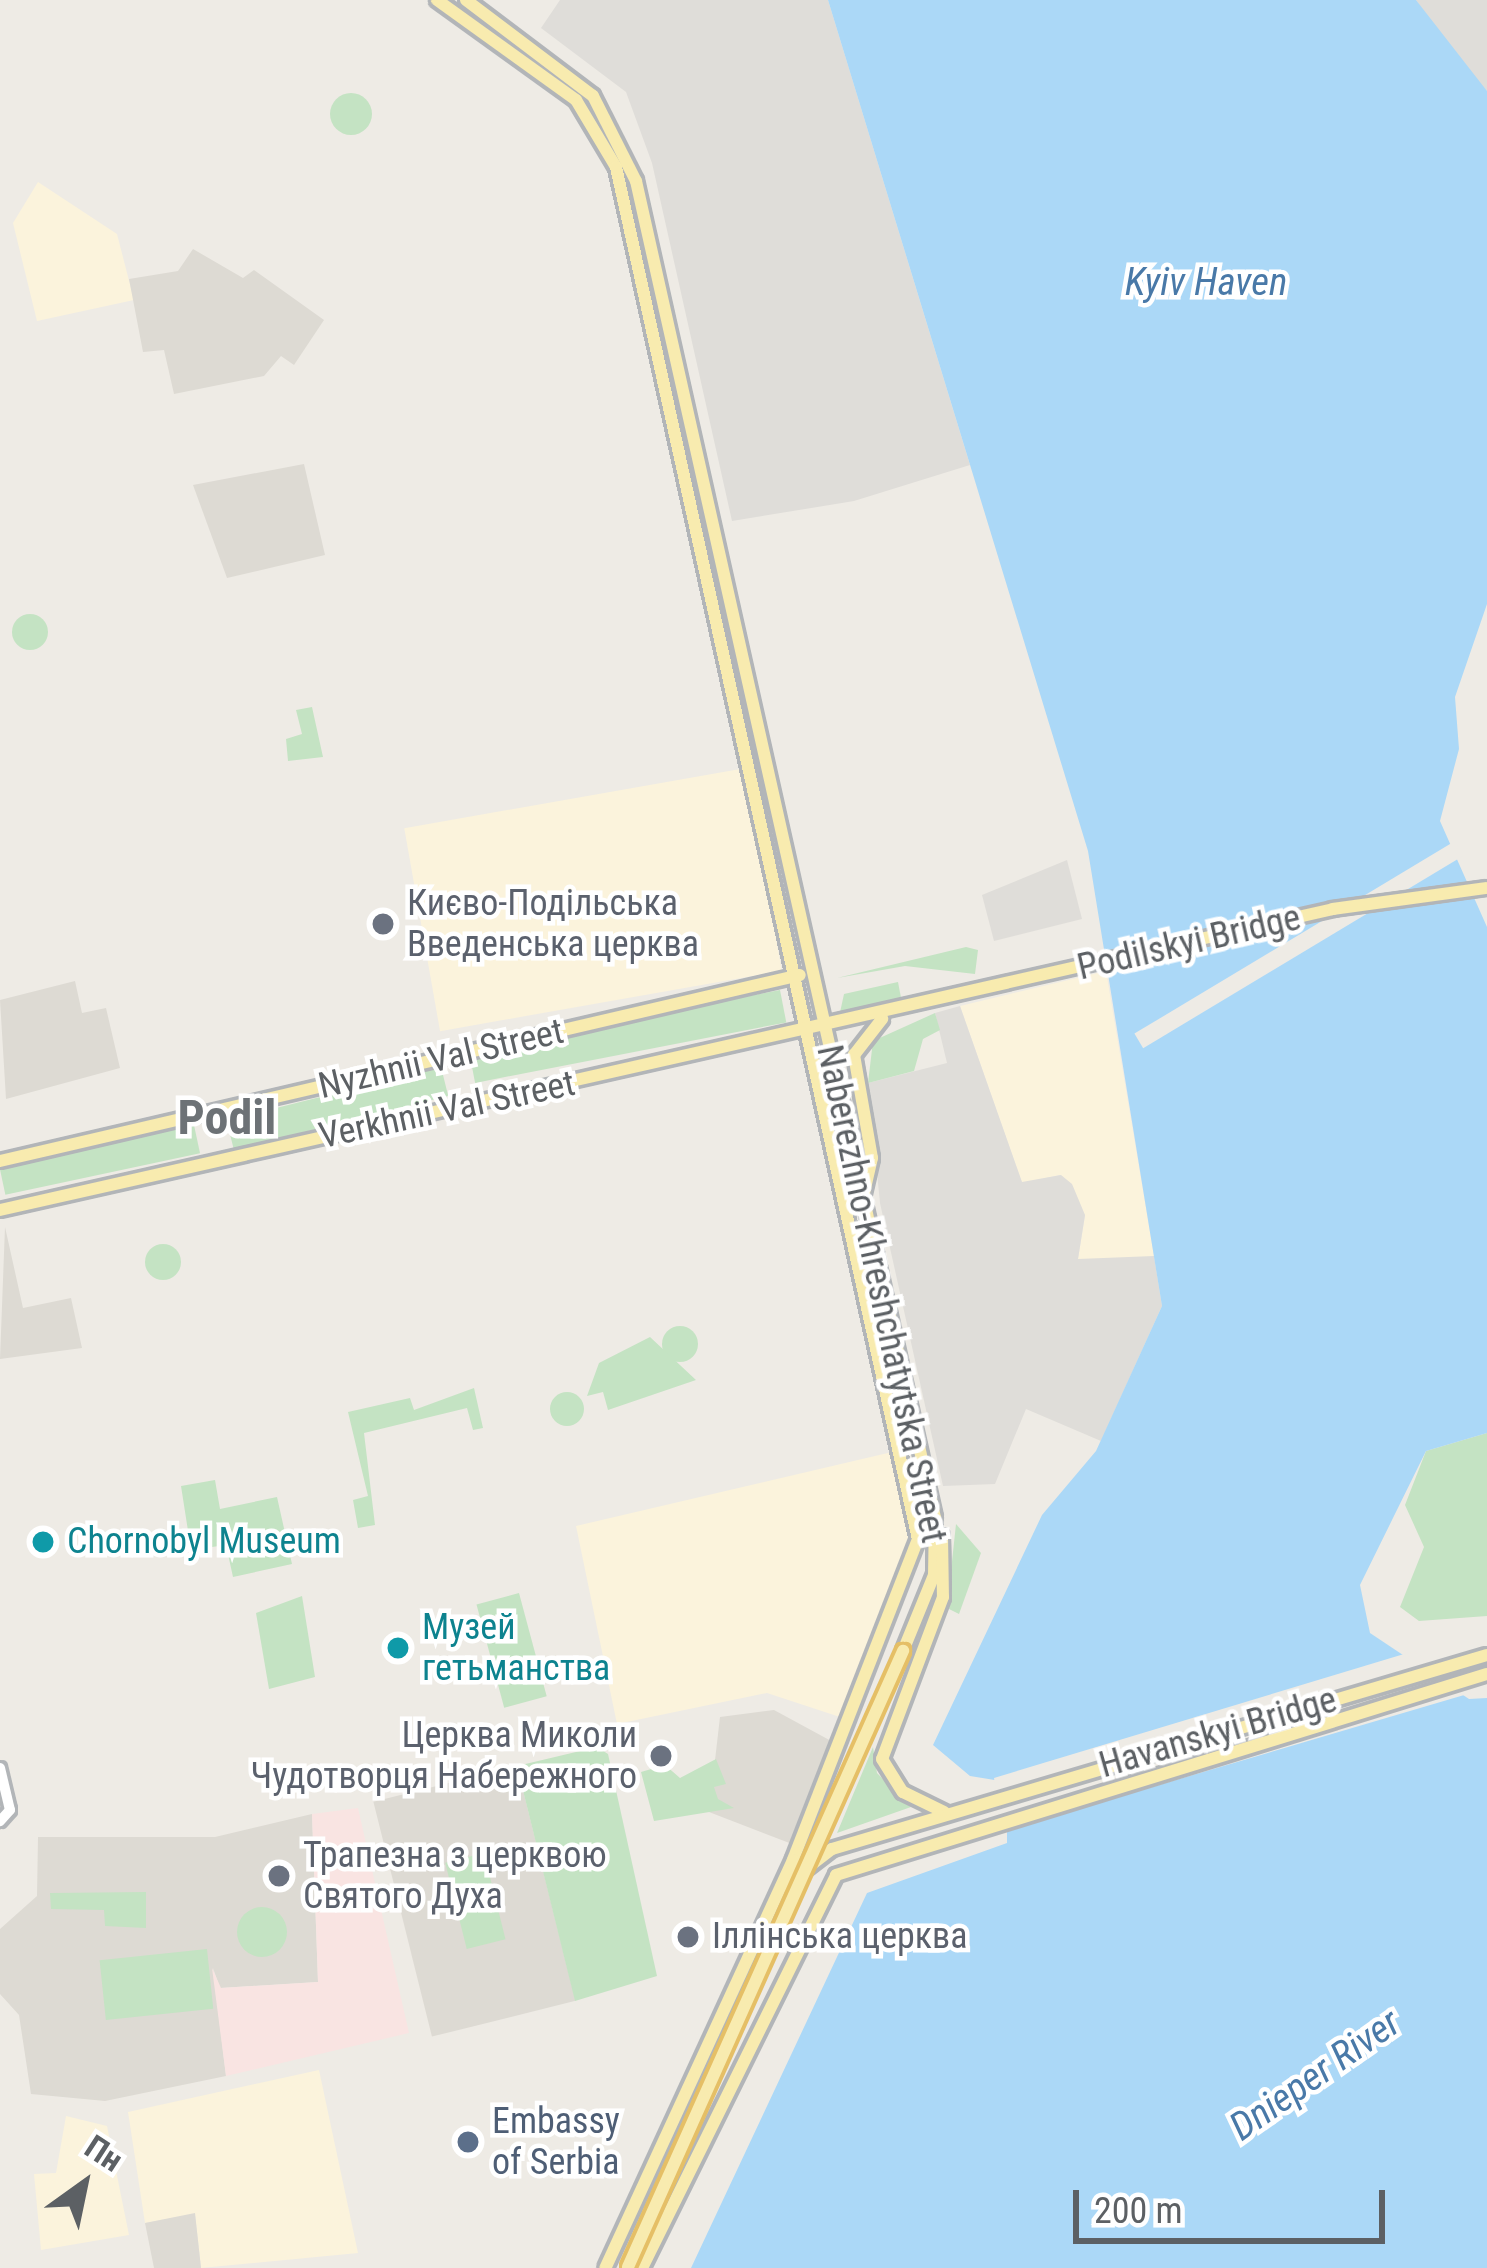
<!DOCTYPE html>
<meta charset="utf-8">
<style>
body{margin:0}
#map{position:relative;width:1487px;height:2268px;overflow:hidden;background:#eeebe5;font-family:"Roboto Condensed",sans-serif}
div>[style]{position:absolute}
.commercial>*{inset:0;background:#fbf3dc;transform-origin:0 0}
.industrial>*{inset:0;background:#dfddd9}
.education>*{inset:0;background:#dddad3;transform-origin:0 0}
.medical>*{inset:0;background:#f9e4e2}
.green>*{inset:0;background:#c4e3c3;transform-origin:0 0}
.round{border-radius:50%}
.water>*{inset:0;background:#abd8f7}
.pier>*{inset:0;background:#eeebe5;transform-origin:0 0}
.roads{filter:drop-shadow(3px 0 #b2b5b8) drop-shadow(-3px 0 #b2b5b8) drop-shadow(0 3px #b2b5b8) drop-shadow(0 -3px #b2b5b8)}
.minor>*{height:10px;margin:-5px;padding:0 5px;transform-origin:5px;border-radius:5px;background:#fff}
.major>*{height:12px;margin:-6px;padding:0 6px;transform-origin:6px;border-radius:6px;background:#f8ebaf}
.bridges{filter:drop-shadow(3px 0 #e5bf66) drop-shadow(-3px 0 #e5bf66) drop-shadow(0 3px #e5bf66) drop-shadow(0 -3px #e5bf66)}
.major-bridge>*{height:12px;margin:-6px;padding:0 6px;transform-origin:6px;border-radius:6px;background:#f8ebaf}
.dots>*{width:33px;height:33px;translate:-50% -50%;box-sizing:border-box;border:6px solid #fff;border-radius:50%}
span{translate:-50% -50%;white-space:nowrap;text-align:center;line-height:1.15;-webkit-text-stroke:9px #fff;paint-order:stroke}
.worship-label{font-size:36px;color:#5b616d}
.left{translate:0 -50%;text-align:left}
.right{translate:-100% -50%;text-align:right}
.street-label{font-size:36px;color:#5c6064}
.culture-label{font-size:36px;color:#0d838f}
.service-label{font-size:36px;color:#4e5e75}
.water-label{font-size:39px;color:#4979a8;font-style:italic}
.district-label{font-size:48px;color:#6d7276;font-weight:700}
.north{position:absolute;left:24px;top:2124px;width:120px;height:120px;-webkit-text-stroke:9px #fff;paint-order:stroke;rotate:33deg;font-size:33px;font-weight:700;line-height:48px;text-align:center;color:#5c6064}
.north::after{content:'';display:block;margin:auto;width:42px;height:54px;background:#5c6064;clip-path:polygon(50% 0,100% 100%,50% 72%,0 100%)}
.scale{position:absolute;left:1073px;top:2190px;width:312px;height:54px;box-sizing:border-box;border:6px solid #5c6064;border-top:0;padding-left:15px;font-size:36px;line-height:42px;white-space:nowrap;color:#5c6064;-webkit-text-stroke:9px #fff;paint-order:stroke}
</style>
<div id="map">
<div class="commercial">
<i style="clip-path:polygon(38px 182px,117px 234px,134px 300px,37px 321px,13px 223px)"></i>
<i style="left:746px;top:768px;width:206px;height:347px;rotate:80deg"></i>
<i style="clip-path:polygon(1106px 971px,1154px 1256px,1106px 1263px,1078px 1259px,1085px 1216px,1072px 1185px,1060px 1175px,1022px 1183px,960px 1006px)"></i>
<i style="clip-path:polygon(892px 1452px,913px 1539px,843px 1718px,767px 1693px,617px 1724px,576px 1526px)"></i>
<i style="clip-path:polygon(319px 2070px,358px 2253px,201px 2268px,195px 2214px,145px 2223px,128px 2112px)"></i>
<i style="clip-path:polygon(66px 2116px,107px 2126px,129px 2235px,41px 2250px,34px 2174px,56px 2173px)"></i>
</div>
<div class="industrial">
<i style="clip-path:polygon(560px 0,828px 0,970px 465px,854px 501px,732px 521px,652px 163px,626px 92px,541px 28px)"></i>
<i style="clip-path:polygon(1416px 0,1487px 0,1487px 91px,1458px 63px)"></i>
<i style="clip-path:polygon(1067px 860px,1082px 919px,994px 941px,982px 895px)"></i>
<i style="clip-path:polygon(960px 1006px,1022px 1182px,1061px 1175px,1072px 1184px,1085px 1215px,1078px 1259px,1154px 1256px,1162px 1306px,1101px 1441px,1026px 1409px,995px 1484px,943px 1486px,880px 1203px,868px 1083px,947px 1063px,935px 1013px)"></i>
</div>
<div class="education">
<i style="clip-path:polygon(193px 249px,243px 278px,254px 270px,324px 320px,294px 365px,281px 356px,264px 376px,174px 394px,164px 350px,143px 352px,129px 279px,178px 271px)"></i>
<i style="clip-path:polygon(304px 464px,325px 555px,227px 578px,193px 485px)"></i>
<i style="clip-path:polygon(75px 981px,82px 1013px,106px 1008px,120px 1068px,6px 1099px,0 1000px)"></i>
<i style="clip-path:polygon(5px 1227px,23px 1308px,71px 1298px,82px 1348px,0 1359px)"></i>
<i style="clip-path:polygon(774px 1710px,833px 1742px,792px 1844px,709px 1812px,720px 1717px)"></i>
<i style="left:517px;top:1766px;width:242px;height:148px;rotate:76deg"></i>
<i style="clip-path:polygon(312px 1814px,318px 1982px,220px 1988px,213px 1968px,226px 2076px,105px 2101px,31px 2094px,19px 2015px,0 1994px,0 1929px,37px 1896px,38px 1837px,215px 1837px)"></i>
<i style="clip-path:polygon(195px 2213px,201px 2268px,154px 2268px,145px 2223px)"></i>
</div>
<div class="medical">
<i style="clip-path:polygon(358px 1808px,409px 2033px,226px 2076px,212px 1968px,221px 1988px,318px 1982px,312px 1814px)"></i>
</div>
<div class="green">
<i class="round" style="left:330px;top:93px;width:42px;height:42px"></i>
<i class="round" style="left:12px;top:614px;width:36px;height:36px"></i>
<i style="clip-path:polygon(312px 707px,323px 757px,288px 761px,286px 739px,302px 734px,296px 710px)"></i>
<i style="clip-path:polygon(966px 947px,978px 950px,975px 974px,905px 966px,837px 978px)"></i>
<i style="clip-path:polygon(898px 982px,902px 1003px,839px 1017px,844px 994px)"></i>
<i style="left:780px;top:990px;width:33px;height:317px;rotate:79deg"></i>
<i style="clip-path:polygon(935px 1013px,940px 1030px,923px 1039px,914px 1071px,868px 1083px,873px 1041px)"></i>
<i style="left:441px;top:1067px;width:30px;height:221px;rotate:76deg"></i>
<i style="left:194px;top:1125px;width:29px;height:199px;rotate:78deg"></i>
<i class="round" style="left:145px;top:1244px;width:36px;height:36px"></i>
<i class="round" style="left:662px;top:1326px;width:36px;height:36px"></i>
<i style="clip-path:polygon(650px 1337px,696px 1380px,608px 1410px,603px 1392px,587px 1396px,599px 1363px)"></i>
<i style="clip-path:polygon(474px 1388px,483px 1428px,473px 1430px,467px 1408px,364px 1433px,375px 1525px,358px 1528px,353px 1500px,368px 1496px,348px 1412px,410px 1398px,414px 1410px)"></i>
<i class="round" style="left:550px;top:1392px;width:34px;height:34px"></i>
<i style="clip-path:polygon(1487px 1433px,1487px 1616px,1419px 1621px,1400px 1607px,1424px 1547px,1405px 1505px,1426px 1451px)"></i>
<i style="clip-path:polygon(215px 1480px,220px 1509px,277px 1497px,292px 1564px,233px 1577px,226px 1545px,191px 1550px,181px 1486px)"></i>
<i style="clip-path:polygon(956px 1524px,981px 1553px,959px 1614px,947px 1608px)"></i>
<i style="left:519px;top:1593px;width:107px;height:44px;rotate:75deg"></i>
<i style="clip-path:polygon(302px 1596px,315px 1677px,269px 1689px,256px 1613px)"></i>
<i style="clip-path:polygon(597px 1747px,608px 1754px,657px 1976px,575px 2001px,517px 1766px)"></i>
<i style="clip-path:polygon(873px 1747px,877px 1773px,911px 1807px,837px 1833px)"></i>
<i style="clip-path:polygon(716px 1759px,726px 1784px,714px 1787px,718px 1799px,734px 1808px,654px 1821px,641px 1772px,665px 1765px,680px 1778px)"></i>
<i style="left:484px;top:1853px;width:89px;height:40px;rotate:76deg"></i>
<i style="clip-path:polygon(146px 1892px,146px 1928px,105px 1926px,104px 1910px,51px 1909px,50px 1893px)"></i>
<i class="round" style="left:237px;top:1907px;width:50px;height:50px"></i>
<i style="left:207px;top:1949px;width:60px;height:108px;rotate:84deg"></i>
</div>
<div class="water">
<i style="clip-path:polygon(828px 0,1416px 0,1487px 91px,1487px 604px,1455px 697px,1459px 749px,1440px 821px,1487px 927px,1487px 1433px,1426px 1451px,1360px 1585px,1370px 1633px,1469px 1699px,1487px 1698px,1487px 2268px,691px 2268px,867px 1893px,1007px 1843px,1007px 1782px,970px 1776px,933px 1745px,1042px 1515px,1096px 1451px,1162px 1306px,1088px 851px)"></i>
</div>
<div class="pier">
<i style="left:1455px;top:841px;width:17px;height:374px;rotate:59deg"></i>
<i style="clip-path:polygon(1414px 1651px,1471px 1693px,1003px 1831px,994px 1778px)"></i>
</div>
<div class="roads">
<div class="minor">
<i style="left:0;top:1768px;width:43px;rotate:76.6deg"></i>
<i style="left:10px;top:1810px;width:15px;rotate:132deg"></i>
</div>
<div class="major">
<i style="left:437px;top:0;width:171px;rotate:35.7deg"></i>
<i style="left:576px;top:100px;width:78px;rotate:59.2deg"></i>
<i style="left:616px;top:167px;width:1405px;rotate:77.59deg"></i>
<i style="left:918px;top:1539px;width:344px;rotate:111.3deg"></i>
<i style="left:793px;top:1860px;width:449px;rotate:114.7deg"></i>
<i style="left:466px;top:0;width:159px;rotate:37.1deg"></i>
<i style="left:593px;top:96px;width:95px;rotate:63.2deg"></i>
<i style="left:636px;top:181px;width:1370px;rotate:77.39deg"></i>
<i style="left:935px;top:1518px;width:57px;rotate:91deg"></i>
<i style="left:934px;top:1575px;width:82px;rotate:112.2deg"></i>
<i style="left:0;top:1161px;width:821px;rotate:-13.09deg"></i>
<i style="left:863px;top:1197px;width:40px;rotate:-77deg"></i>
<i style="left:872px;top:1158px;width:105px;rotate:-99.9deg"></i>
<i style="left:854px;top:1055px;width:46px;rotate:-52.1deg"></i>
<i style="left:0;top:1210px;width:1367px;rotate:-12.72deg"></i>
<i style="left:1333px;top:909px;width:155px;rotate:-7.8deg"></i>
<i style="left:942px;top:1536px;width:61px;rotate:89.1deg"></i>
<i style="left:943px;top:1597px;width:173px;rotate:110.6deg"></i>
<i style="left:882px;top:1759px;width:39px;rotate:58deg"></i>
<i style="left:903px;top:1792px;width:46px;rotate:26deg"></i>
<i style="left:785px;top:1885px;width:59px;rotate:-37.5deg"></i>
<i style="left:832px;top:1849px;width:683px;rotate:-16.5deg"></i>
<i style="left:642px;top:2268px;width:438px;rotate:-63.7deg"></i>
<i style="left:836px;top:1875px;width:681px;rotate:-17.16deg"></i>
</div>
</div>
<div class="bridges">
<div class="major-bridge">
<i style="left:628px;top:2267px;width:675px;rotate:-65.94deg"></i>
</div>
</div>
<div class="dots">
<i style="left:383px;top:924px;background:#6b7280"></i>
<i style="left:43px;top:1542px;background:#0f9aa8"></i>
<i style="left:398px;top:1648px;background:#0f9aa8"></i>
<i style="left:661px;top:1756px;background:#6b7280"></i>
<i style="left:279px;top:1876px;background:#6b7280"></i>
<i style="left:688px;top:1937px;background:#6b7280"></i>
<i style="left:468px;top:2142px;background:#5c6f8a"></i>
</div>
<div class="worship-label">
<span class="left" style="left:407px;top:924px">Києво-Подільська<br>Введенська церква</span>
<span class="right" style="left:637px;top:1756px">Церква Миколи<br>Чудотворця Набережного</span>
<span class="left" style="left:303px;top:1876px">Трапезна з церквою<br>Святого Духа</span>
<span class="left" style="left:712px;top:1937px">Іллінська церква</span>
</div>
<div class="street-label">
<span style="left:1189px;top:943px;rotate:-13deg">Podilskyi Bridge</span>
<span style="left:441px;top:1059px;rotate:-13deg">Nyzhnii Val Street</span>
<span style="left:447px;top:1110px;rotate:-12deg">Verkhnii Val Street</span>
<span style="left:881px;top:1294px;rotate:78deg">Naberezhno-Khreshchatytska Street</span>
<span style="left:1218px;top:1733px;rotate:-16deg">Havanskyi Bridge</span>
</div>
<div class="culture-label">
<span class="left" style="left:67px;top:1542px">Chornobyl Museum</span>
<span class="left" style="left:422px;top:1648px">Музей<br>гетьманства</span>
</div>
<div class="service-label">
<span class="left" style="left:492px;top:2142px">Embassy<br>of Serbia</span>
</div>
<div class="water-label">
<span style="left:1206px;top:282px">Kyiv Haven</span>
<span style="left:1315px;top:2075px;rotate:-35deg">Dnieper River</span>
</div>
<div class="district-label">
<span style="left:227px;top:1118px">Podil</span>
</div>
<div class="north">Пн</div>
<div class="scale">200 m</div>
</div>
